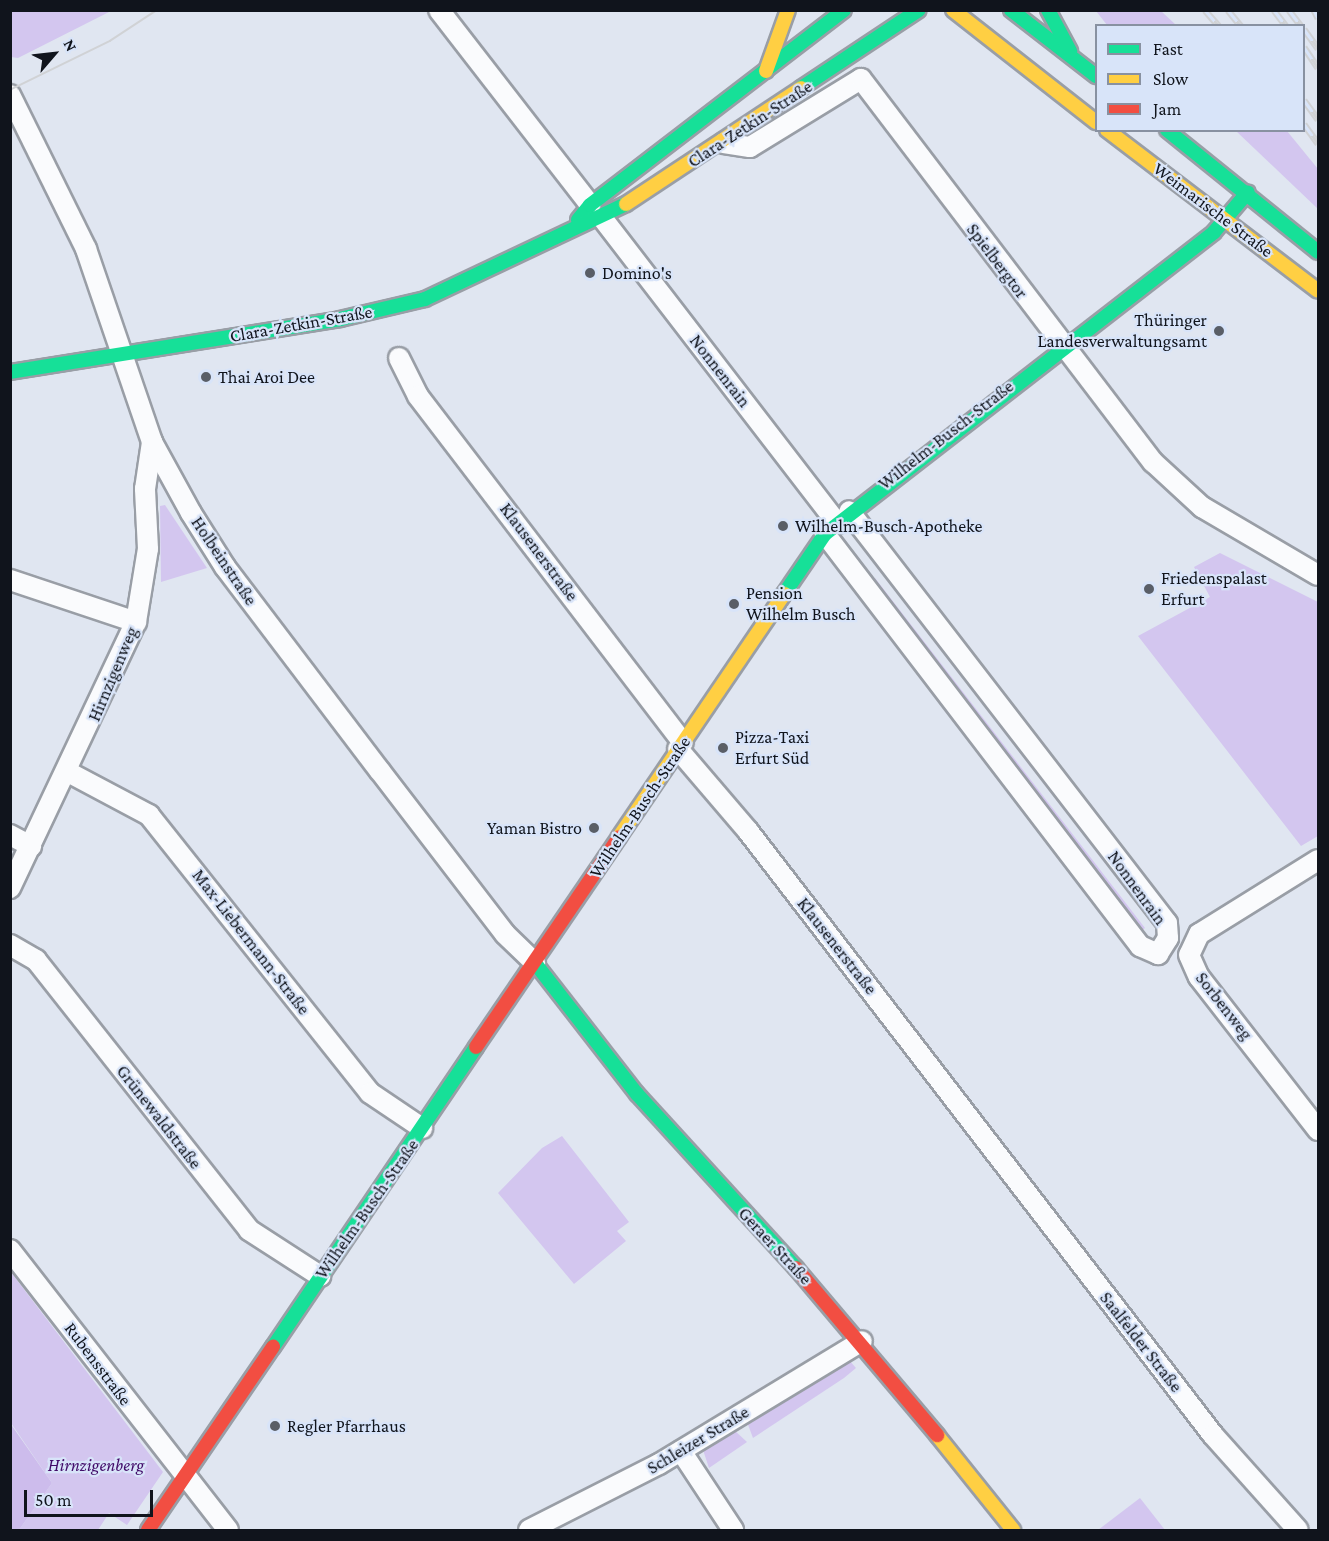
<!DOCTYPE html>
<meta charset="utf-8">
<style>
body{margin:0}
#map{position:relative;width:1329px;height:1541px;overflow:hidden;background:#e0e6f1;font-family:"Crimson Pro",serif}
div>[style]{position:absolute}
.green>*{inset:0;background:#d3c6ef}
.forest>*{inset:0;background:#cdbcec}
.roads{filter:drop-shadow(2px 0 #999ea6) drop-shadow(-2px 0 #999ea6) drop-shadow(0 2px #999ea6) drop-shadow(0 -2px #999ea6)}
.street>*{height:20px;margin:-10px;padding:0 10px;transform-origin:10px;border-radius:10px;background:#fafbfd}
.fast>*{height:14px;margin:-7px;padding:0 7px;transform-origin:7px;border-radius:7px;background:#16e098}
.slow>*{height:14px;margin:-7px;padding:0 7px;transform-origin:7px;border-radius:7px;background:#ffcf43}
.jam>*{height:14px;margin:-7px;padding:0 7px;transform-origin:7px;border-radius:7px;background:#f24e42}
.tram>*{height:1.5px;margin:-0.75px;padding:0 0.75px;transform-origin:0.75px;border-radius:0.75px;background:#d0d2d5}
.rail>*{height:7px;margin-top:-3.5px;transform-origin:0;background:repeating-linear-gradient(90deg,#d8e4f9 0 14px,#d0d2d5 0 28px);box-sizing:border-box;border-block:2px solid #d0d2d5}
.dots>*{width:16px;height:16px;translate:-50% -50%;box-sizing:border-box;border:3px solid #d8e4f9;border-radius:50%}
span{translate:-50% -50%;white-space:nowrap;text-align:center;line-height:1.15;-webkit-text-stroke:4.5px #d8e4f9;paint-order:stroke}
.street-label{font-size:18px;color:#10141c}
.poi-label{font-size:18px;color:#10141c}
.left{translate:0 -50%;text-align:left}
.right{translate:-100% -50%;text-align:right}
.park-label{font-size:18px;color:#410b68;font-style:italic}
.frame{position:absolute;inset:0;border:12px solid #10141c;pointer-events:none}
.legend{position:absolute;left:1095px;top:24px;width:210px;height:108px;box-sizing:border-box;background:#d8e4f9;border:2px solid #8891a1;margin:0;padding:8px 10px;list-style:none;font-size:18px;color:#10141c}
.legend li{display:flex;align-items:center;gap:12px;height:30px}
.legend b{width:30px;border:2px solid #8891a1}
.north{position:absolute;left:24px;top:24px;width:60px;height:60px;-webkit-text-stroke:4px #d8e4f9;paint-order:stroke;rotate:62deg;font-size:16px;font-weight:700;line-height:24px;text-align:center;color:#10141c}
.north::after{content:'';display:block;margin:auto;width:21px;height:27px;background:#10141c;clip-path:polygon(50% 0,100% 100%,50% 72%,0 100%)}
.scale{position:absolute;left:24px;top:1490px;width:129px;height:27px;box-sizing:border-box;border:3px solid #10141c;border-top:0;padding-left:8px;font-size:18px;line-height:21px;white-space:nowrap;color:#10141c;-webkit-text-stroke:4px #d8e4f9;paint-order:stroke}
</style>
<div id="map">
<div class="green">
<i style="clip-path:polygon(10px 11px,11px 10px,111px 11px,18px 58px,11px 57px)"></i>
<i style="clip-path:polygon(1096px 11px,1161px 11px,1176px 25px,1107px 25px)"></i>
<i style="clip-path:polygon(1236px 131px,1287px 131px,1318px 169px,1318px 209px)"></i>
<i style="clip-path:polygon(165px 505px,207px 568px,161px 582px,160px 506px)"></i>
<i style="clip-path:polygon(1220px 553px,1318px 602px,1318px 836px,1301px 846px,1138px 636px,1210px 597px,1194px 567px)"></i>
<i style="clip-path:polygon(875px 578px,1145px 928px,1141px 931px,872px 580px)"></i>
<i style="clip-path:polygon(562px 1136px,629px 1222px,617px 1231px,626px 1241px,574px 1284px,498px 1193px,542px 1148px)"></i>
<i style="clip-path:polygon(10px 1271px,163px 1472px,127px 1525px,109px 1513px,98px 1530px,19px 1530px,52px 1483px,11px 1423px)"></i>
<i style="clip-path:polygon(849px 1360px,856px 1368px,844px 1378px,753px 1438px,747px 1422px)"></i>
<i style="clip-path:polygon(733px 1429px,747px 1442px,709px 1468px,703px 1450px)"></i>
<i style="clip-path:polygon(1140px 1498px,1165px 1530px,1098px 1530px)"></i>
</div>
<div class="forest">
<i style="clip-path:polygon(10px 1423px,52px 1483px,19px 1530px,11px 1530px)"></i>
</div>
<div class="roads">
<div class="street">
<i style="left:439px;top:10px;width:247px;rotate:52.2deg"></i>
<i style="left:10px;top:95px;width:172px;rotate:63.7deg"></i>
<i style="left:86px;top:249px;width:204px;rotate:71.1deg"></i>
<i style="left:152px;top:442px;width:81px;rotate:61.2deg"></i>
<i style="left:191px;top:513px;width:64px;rotate:57.8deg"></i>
<i style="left:225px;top:567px;width:256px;rotate:52.8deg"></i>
<i style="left:380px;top:771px;width:205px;rotate:52.5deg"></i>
<i style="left:505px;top:934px;width:42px;rotate:44deg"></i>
<i style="left:724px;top:143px;width:26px;rotate:9deg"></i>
<i style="left:750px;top:147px;width:130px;rotate:-31.5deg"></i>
<i style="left:861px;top:79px;width:482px;rotate:52.7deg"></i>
<i style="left:1153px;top:462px;width:67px;rotate:42.6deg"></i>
<i style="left:1202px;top:507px;width:134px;rotate:30.4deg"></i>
<i style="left:603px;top:219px;width:384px;rotate:52.4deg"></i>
<i style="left:399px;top:358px;width:42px;rotate:63.4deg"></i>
<i style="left:418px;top:396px;width:436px;rotate:52.6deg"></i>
<i style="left:825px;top:534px;width:519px;rotate:52.6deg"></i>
<i style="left:1140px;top:946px;width:20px;rotate:24deg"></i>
<i style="left:1158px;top:954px;width:19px;rotate:-58deg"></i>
<i style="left:1168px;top:938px;width:15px;rotate:-94deg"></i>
<i style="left:1167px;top:923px;width:520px;rotate:-127.66deg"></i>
<i style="left:10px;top:580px;width:133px;rotate:18.4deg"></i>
<i style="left:678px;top:749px;width:108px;rotate:49.5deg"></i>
<i style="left:748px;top:831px;width:762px;rotate:52.41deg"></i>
<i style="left:1213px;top:1435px;width:127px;rotate:48.2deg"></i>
<i style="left:68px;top:772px;width:92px;rotate:28deg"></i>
<i style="left:149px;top:815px;width:355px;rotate:51.5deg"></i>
<i style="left:370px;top:1093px;width:63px;rotate:33.9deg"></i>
<i style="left:10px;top:835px;width:24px;rotate:28deg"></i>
<i style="left:1318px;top:860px;width:140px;rotate:148.1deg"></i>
<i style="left:1199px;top:934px;width:23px;rotate:115deg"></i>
<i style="left:1189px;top:955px;width:24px;rotate:66deg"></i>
<i style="left:1199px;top:977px;width:194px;rotate:52.1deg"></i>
<i style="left:10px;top:888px;width:294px;rotate:-64.7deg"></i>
<i style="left:136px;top:622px;width:74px;rotate:-80.7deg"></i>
<i style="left:148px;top:549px;width:60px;rotate:-92.9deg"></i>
<i style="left:145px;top:489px;width:48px;rotate:-81.5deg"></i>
<i style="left:10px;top:945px;width:30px;rotate:30deg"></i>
<i style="left:36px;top:960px;width:344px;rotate:51.7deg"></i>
<i style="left:249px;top:1230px;width:85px;rotate:32.9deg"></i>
<i style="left:10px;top:1250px;width:355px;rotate:52.1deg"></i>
<i style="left:681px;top:1451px;width:95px;rotate:56.6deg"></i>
<i style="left:529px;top:1530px;width:146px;rotate:-26.9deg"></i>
<i style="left:659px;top:1464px;width:237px;rotate:-31.2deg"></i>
</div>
<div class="fast">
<i style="left:1011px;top:10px;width:108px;rotate:37.8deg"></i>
<i style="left:1048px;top:10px;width:47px;rotate:61.8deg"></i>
<i style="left:801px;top:88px;width:141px;rotate:-33.5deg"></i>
<i style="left:1167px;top:130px;width:194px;rotate:38.9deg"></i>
<i style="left:578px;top:220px;width:19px;rotate:-51deg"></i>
<i style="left:590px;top:205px;width:320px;rotate:-37.5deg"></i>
<i style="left:10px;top:372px;width:334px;rotate:-9.1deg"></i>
<i style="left:340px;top:319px;width:87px;rotate:-13.2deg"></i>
<i style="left:425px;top:299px;width:222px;rotate:-25.3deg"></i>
<i style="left:784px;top:594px;width:73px;rotate:-55.7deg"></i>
<i style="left:825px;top:534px;width:492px;rotate:-37.8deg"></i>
<i style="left:1214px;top:232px;width:52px;rotate:-49.6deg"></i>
<i style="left:535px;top:963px;width:166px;rotate:52.1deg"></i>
<i style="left:637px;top:1094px;width:236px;rotate:47.6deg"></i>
<i style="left:273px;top:1347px;width:362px;rotate:-55.9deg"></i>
</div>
<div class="slow">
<i style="left:953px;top:10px;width:182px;rotate:38.1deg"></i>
<i style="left:766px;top:71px;width:65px;rotate:-70.2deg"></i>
<i style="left:1107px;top:130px;width:265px;rotate:37.3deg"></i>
<i style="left:626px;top:204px;width:210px;rotate:-33.5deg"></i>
<i style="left:619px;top:837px;width:294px;rotate:-55.8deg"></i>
<i style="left:937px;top:1435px;width:122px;rotate:51.3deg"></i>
</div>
<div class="jam">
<i style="left:476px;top:1047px;width:254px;rotate:-55.7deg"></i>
<i style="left:796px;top:1268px;width:219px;rotate:49.8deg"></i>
<i style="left:148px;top:1530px;width:222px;rotate:-55.7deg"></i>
</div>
</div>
<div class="tram">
<i style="left:10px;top:90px;width:111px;rotate:-26.1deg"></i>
<i style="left:110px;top:41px;width:56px;rotate:-33.4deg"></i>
</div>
<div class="rail">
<i style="left:1205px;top:10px;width:21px;rotate:49deg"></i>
<i style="left:1228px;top:10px;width:21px;rotate:51deg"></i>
<i style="left:1274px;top:10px;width:20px;rotate:53deg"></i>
<i style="left:1289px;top:10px;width:20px;rotate:53deg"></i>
<i style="left:1314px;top:10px;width:9px;rotate:63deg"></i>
<i style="left:1304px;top:29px;width:24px;rotate:54deg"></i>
<i style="left:1304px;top:47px;width:25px;rotate:56deg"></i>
<i style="left:1304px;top:100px;width:24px;rotate:54deg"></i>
<i style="left:1304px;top:124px;width:24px;rotate:54deg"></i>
</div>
<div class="dots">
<i style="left:590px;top:273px;background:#595e67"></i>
<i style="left:1219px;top:331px;background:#595e67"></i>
<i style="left:206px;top:377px;background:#595e67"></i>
<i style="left:783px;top:526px;background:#595e67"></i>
<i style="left:1149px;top:589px;background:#595e67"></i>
<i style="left:734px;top:604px;background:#595e67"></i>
<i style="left:723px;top:748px;background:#595e67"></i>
<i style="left:594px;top:828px;background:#595e67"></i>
<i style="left:275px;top:1426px;background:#595e67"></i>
</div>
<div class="street-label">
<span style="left:750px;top:124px;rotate:-33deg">Clara-Zetkin-Straße</span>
<span style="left:1213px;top:210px;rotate:37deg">Weimarische Straße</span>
<span style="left:997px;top:261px;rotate:53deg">Spielbergtor</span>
<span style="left:301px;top:324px;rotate:-10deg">Clara-Zetkin-Straße</span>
<span style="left:720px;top:371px;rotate:52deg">Nonnenrain</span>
<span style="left:946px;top:435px;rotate:-38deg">Wilhelm-Busch-Straße</span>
<span style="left:539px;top:552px;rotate:53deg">Klausenerstraße</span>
<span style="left:224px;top:561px;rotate:56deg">Holbeinstraße</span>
<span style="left:113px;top:674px;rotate:-67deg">Hirnzigenweg</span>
<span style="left:640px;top:807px;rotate:-56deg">Wilhelm-Busch-Straße</span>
<span style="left:1137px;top:888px;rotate:54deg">Nonnenrain</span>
<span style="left:251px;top:942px;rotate:52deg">Max-Liebermann-Straße</span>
<span style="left:837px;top:946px;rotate:52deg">Klausenerstraße</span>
<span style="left:1224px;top:1006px;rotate:52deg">Sorbenweg</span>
<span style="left:159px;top:1117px;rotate:52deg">Grünewaldstraße</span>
<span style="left:367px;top:1209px;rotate:-55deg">Wilhelm-Busch-Straße</span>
<span style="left:775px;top:1246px;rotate:47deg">Geraer Straße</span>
<span style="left:1141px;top:1342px;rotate:52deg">Saalfelder Straße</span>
<span style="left:98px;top:1364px;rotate:53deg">Rubensstraße</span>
<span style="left:698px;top:1440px;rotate:-31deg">Schleizer Straße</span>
</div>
<div class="poi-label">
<span class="left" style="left:602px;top:273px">Domino's</span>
<span class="right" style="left:1207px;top:331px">Thüringer<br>Landesverwaltungsamt</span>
<span class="left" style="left:218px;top:377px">Thai Aroi Dee</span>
<span class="left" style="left:795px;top:526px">Wilhelm-Busch-Apotheke</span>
<span class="left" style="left:1161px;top:589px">Friedenspalast<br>Erfurt</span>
<span class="left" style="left:746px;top:604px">Pension<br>Wilhelm Busch</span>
<span class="left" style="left:735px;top:748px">Pizza-Taxi<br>Erfurt Süd</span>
<span class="right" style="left:582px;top:828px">Yaman Bistro</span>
<span class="left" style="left:287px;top:1426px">Regler Pfarrhaus</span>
</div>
<div class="park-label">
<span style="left:96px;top:1465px">Hirnzigenberg</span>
</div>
<div class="frame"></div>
<ul class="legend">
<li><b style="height:8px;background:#16e098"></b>Fast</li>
<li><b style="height:8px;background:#ffcf43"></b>Slow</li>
<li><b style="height:8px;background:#f24e42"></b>Jam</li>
</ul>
<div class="north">N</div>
<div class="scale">50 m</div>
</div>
